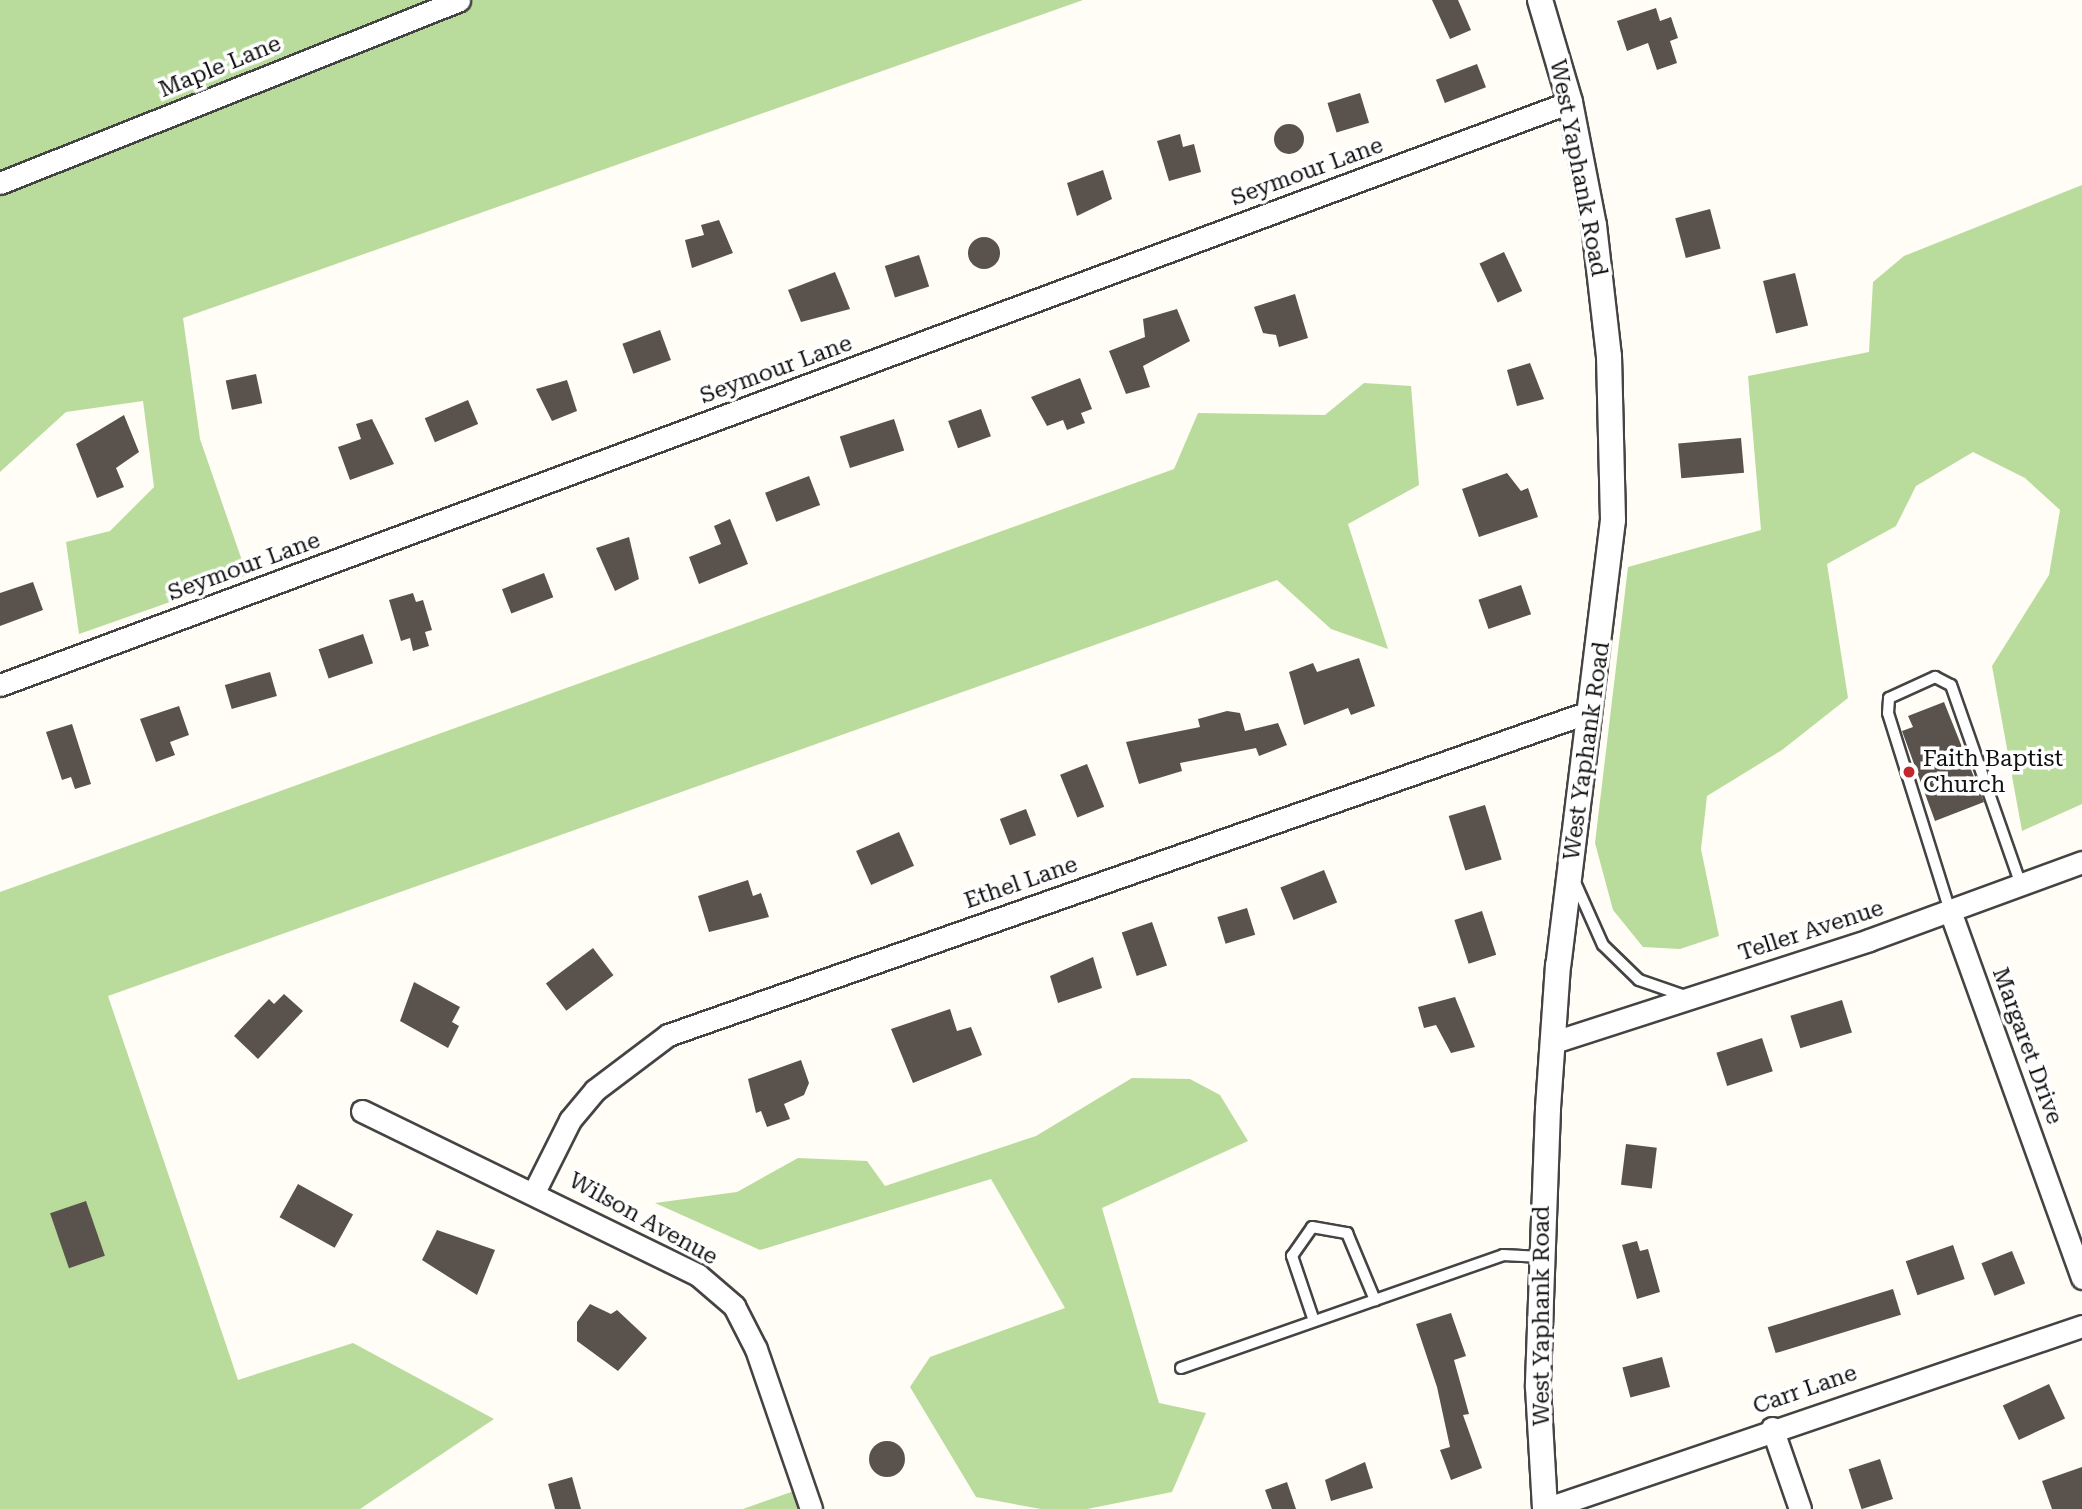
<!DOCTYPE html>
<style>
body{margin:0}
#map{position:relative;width:2082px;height:1509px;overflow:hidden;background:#fffdf5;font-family:"Roboto Serif",serif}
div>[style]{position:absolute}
.forest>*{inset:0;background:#b9dc9c}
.building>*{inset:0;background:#5a524d;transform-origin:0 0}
.round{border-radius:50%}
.roads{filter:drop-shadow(2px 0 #444) drop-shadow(-2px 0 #444) drop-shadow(0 2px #444) drop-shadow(0 -2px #444)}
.service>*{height:10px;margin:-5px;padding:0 5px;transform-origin:5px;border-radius:5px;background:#fff}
.minor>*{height:21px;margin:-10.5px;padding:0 10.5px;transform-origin:10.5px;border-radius:10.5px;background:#fff}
.tertiary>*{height:24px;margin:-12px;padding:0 12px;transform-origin:12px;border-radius:12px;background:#fff}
.dots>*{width:19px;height:19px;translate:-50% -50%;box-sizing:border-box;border:4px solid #fff;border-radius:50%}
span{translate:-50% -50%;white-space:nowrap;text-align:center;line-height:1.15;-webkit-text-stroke:7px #fff;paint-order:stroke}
.street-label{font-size:23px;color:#111}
.poi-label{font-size:23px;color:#111}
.left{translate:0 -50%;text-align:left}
</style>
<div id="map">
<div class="forest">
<i style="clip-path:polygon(0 0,1083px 0,183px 318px,200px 439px,247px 575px,79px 634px,66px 542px,110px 531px,154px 487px,143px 401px,66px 412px,0 472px)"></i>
<i style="clip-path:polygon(2082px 185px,2082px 804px,2022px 831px,1992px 666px,2049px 575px,2060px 510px,2025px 478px,1973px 452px,1916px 486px,1896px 526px,1827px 564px,1848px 698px,1782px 750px,1707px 796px,1701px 849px,1719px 936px,1680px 949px,1643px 947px,1613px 910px,1595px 843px,1628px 567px,1761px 530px,1748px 376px,1869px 352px,1873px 282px,1904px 256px)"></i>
<i style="clip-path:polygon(1364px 383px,1411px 386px,1419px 485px,1348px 524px,1388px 649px,1331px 629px,1277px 580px,108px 996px,238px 1380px,353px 1343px,494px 1419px,360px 1509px,0 1509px,0 892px,1174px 469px,1198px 413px,1325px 415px)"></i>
<i style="clip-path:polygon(1132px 1078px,1190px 1079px,1220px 1095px,1248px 1141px,1102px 1208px,1159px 1403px,1206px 1413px,1172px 1492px,1087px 1509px,1041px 1509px,976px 1497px,910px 1387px,930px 1357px,1065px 1308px,991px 1179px,760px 1250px,655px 1203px,737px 1192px,798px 1158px,867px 1161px,885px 1186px,1036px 1136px)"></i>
<i style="clip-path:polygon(794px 1491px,800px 1509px,743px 1509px)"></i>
</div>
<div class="building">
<i style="clip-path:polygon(1432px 0,1458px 0,1471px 30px,1450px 39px)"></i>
<i style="clip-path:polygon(1656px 8px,1660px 21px,1671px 17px,1678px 38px,1670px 41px,1677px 63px,1657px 70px,1648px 43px,1627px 51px,1617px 21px)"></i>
<i style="left:1477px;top:64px;width:25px;height:44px;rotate:69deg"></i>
<i style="left:1360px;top:93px;width:31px;height:34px;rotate:73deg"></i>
<i class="round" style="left:1274px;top:124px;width:30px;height:30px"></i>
<i style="clip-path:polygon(1180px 134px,1183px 147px,1194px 144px,1201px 172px,1169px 181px,1157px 141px)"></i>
<i style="clip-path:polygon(1103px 170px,1112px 199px,1077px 216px,1067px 183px)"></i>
<i style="left:1710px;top:209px;width:41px;height:36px;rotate:75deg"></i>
<i style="clip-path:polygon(719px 220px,733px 253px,692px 268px,685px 240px,704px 235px,701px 225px)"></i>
<i class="round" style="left:968px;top:237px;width:32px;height:32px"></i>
<i style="left:1504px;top:252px;width:43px;height:27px;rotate:65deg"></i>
<i style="left:919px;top:255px;width:33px;height:36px;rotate:72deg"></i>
<i style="clip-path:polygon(835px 272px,850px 309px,801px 322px,788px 290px)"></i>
<i style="left:1795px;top:273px;width:54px;height:33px;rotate:76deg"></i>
<i style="clip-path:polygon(1295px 294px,1308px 338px,1279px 347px,1276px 335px,1263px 333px,1254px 307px)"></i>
<i style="clip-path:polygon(1177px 309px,1190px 341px,1143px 366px,1150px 387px,1126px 394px,1109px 351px,1145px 337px,1143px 319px)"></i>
<i style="left:660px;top:330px;width:32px;height:40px;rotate:70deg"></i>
<i style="clip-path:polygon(1530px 363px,1544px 399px,1517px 406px,1507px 370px)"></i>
<i style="left:256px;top:374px;width:30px;height:31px;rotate:78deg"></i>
<i style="clip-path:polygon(1080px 378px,1092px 409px,1081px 413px,1085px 423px,1067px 430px,1063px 420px,1047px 426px,1031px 397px)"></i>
<i style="clip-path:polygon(567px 380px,577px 411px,552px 421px,536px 389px)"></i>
<i style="left:468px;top:400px;width:26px;height:47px;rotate:67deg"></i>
<i style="left:981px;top:409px;width:29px;height:35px;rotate:70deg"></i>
<i style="clip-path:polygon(124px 415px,139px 452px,116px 468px,124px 487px,97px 498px,76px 444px)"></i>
<i style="clip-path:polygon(372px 419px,394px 464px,350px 480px,338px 447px,361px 439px,356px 424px)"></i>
<i style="left:894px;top:419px;width:33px;height:57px;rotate:72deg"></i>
<i style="left:1741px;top:438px;width:35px;height:63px;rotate:85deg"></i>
<i style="clip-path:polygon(1507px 473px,1521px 491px,1528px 488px,1538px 517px,1479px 537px,1462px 489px)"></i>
<i style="left:809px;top:476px;width:31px;height:47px;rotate:69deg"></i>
<i style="clip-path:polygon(730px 519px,748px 564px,699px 584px,689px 557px,721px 544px,714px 526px)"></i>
<i style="clip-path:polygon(629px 537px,639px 579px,615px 591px,596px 548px)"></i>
<i style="left:544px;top:573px;width:26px;height:45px;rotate:69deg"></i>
<i style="clip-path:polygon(33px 582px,43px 610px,0 626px,0 593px)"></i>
<i style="left:1521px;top:585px;width:31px;height:45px;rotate:71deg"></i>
<i style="clip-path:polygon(413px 593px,416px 602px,423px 600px,432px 630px,425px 632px,429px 646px,413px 651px,410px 638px,401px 641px,389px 600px)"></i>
<i style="left:363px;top:634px;width:31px;height:47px;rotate:71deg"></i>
<i style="clip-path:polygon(1359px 658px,1375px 706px,1351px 715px,1348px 708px,1304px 725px,1289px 672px,1313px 663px,1317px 672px)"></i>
<i style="left:270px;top:672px;width:25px;height:47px;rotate:74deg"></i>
<i style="clip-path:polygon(1944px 702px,1984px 802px,1935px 821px,1902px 731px,1913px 727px,1908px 716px)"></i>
<i style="clip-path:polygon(179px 706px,189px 735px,170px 742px,175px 755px,156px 762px,140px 719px)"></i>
<i style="clip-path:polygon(1227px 711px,1240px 713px,1245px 731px,1278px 723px,1287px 745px,1259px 756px,1256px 748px,1180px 763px,1182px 771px,1139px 784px,1126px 742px,1200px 727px,1198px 719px)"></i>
<i style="clip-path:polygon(72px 724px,91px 784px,75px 789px,71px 777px,62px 780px,46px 732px)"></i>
<i style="left:1087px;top:764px;width:46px;height:29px;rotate:68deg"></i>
<i style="left:1485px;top:805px;width:57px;height:38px;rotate:73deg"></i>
<i style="left:1026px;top:809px;width:28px;height:28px;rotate:69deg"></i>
<i style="left:899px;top:832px;width:37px;height:47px;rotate:66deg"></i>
<i style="left:1324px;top:870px;width:35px;height:47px;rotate:68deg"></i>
<i style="clip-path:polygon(748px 880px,753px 896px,761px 893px,769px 917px,709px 932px,698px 896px)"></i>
<i style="left:1247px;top:908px;width:28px;height:31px;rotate:73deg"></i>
<i style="left:1482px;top:911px;width:46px;height:29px;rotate:72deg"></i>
<i style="left:1152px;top:922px;width:46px;height:32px;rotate:71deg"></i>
<i style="left:593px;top:948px;width:34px;height:59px;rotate:53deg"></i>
<i style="clip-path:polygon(1093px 957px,1102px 988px,1058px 1003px,1050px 976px)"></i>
<i style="clip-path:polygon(414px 982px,460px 1007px,452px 1022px,459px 1026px,448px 1048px,400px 1021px)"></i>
<i style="clip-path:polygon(284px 994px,303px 1011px,258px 1059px,234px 1036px,269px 999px,274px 1004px)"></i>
<i style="clip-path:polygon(1455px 997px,1475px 1047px,1451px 1053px,1436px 1025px,1424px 1028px,1418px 1007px)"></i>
<i style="left:1842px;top:1000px;width:34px;height:54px;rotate:73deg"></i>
<i style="clip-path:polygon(950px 1009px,957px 1031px,971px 1027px,982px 1055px,913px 1083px,891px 1029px)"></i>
<i style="left:1762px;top:1038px;width:35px;height:48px;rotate:72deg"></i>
<i style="clip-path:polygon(801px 1060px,809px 1083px,804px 1095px,784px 1104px,790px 1119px,767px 1127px,761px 1111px,756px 1113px,748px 1079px)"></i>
<i style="left:1626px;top:1144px;width:31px;height:41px;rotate:7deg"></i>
<i style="left:298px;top:1184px;width:63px;height:38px;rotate:29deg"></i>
<i style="left:86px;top:1201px;width:58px;height:38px;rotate:71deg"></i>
<i style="clip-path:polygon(437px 1230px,495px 1250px,477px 1295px,422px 1260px)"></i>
<i style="clip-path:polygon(1637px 1241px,1640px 1251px,1648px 1249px,1660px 1292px,1637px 1299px,1622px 1245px)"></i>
<i style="left:1953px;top:1245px;width:36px;height:50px;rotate:71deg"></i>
<i style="left:2012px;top:1251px;width:35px;height:33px;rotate:68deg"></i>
<i style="left:1893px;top:1289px;width:27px;height:131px;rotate:73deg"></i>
<i style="clip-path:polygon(590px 1304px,611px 1314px,617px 1310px,647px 1338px,618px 1371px,577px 1341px,577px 1322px)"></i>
<i style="clip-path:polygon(1451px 1313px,1466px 1356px,1454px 1360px,1469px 1414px,1463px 1415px,1482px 1468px,1451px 1480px,1440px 1450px,1450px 1447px,1437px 1387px,1416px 1324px)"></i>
<i style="left:1662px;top:1357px;width:31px;height:41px;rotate:75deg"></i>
<i style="left:2049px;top:1384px;width:38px;height:51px;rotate:65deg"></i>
<i class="round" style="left:869px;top:1441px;width:36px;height:36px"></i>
<i style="left:1880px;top:1459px;width:42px;height:33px;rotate:72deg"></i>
<i style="clip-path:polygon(1365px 1462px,1373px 1488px,1331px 1501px,1325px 1480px)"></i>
<i style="clip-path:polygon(2082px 1467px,2082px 1509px,2052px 1509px,2042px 1481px)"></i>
<i style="clip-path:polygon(572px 1477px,581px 1509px,555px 1509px,548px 1484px)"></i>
<i style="clip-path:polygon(1287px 1482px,1296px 1509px,1272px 1509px,1265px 1490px)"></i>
</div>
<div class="roads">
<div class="service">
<i style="left:1574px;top:880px;width:71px;rotate:66deg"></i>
<i style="left:1603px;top:945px;width:50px;rotate:44.2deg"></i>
<i style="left:1639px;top:980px;width:52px;rotate:19.1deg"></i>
<i style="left:1950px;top:911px;width:207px;rotate:-107.4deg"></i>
<i style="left:1888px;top:713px;width:15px;rotate:-86deg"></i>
<i style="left:1889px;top:698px;width:51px;rotate:-24.5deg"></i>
<i style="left:1935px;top:677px;width:18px;rotate:27deg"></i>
<i style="left:1951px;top:685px;width:212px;rotate:70.7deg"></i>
<i style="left:1314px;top:1321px;width:69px;rotate:-108.7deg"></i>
<i style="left:1292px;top:1256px;width:35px;rotate:-55deg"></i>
<i style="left:1312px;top:1227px;width:36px;rotate:10deg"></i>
<i style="left:1347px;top:1233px;width:73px;rotate:67.3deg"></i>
<i style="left:1181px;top:1368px;width:341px;rotate:-19.3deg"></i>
<i style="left:1503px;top:1255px;width:39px;rotate:3deg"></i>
</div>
<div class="minor">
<i style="left:0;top:183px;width:494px;rotate:-21.7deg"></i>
<i style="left:0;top:685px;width:1675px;rotate:-20.37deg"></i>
<i style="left:1950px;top:911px;width:390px;rotate:70.2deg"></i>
<i style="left:1554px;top:1042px;width:331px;rotate:-17.9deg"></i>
<i style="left:1869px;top:940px;width:227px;rotate:-20.1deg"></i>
<i style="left:362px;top:1111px;width:374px;rotate:26deg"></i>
<i style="left:698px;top:1275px;width:48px;rotate:40.7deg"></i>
<i style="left:734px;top:1306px;width:48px;rotate:62.9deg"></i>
<i style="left:756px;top:1349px;width:169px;rotate:71deg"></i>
<i style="left:535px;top:1190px;width:78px;rotate:-63.4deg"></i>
<i style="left:570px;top:1120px;width:39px;rotate:-50deg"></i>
<i style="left:595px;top:1090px;width:91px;rotate:-37deg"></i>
<i style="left:668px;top:1035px;width:976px;rotate:-19.33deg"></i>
<i style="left:1772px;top:1428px;width:86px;rotate:70.9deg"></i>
<i style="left:1545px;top:1509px;width:567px;rotate:-18.82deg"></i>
</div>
<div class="tertiary">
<i style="left:1540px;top:0;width:106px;rotate:73.6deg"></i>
<i style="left:1570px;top:102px;width:125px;rotate:79deg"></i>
<i style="left:1594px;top:225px;width:132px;rotate:83.5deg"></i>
<i style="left:1609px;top:356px;width:164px;rotate:88.6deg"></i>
<i style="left:1613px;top:520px;width:448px;rotate:97deg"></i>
<i style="left:1558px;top:965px;width:144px;rotate:94deg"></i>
<i style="left:1548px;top:1109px;width:278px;rotate:92.1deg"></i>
<i style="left:1538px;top:1387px;width:122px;rotate:86.7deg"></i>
</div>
</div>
<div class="dots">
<i style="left:1909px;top:772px;background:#c4262e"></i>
</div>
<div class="street-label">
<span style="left:220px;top:67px;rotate:-22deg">Maple Lane</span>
<span style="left:1578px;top:168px;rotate:79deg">West Yaphank Road</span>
<span style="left:1307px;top:172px;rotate:-20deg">Seymour Lane</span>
<span style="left:776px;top:370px;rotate:-20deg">Seymour Lane</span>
<span style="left:244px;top:567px;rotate:-20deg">Seymour Lane</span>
<span style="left:1587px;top:751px;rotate:-82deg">West Yaphank Road</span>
<span style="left:1021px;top:883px;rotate:-19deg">Ethel Lane</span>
<span style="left:1811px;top:931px;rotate:-18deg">Teller Avenue</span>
<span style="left:2027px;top:1046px;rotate:70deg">Margaret Drive</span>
<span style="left:643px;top:1219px;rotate:29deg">Wilson Avenue</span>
<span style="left:1542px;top:1316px;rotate:-90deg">West Yaphank Road</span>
<span style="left:1805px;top:1390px;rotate:-19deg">Carr Lane</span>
</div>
<div class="poi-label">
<span class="left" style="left:1923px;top:772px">Faith Baptist<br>Church</span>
</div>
</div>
